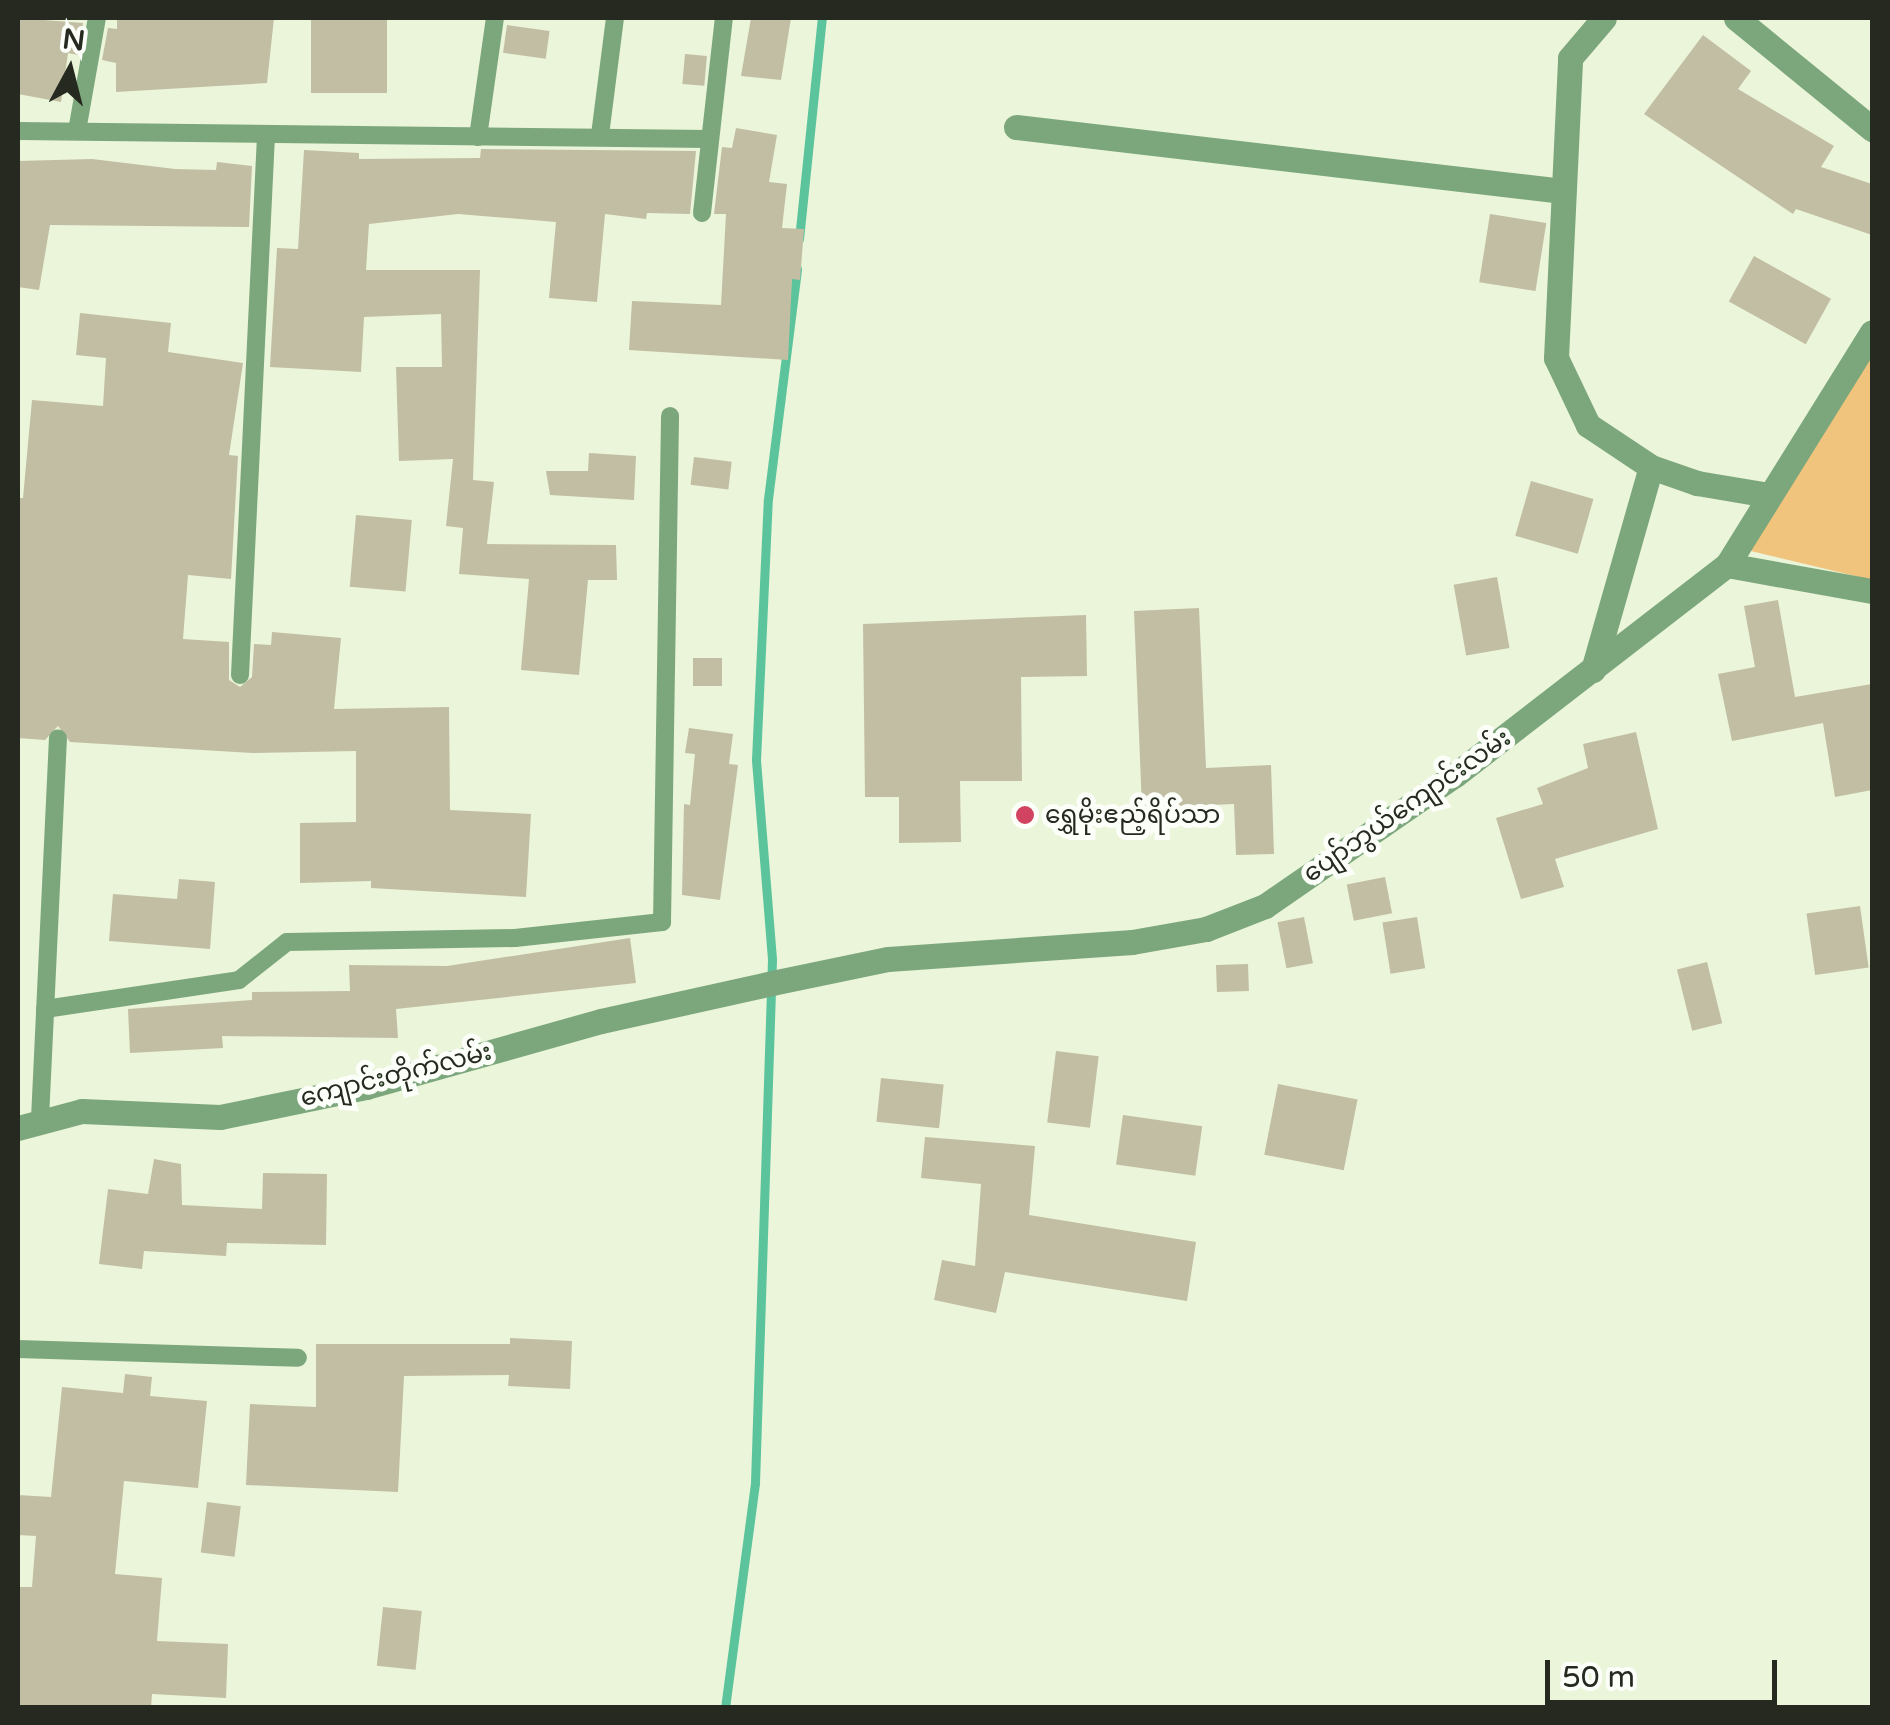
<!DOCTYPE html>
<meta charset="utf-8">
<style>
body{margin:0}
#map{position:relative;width:1890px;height:1725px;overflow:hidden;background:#ebf5d9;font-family:"Varela Round","Noto Sans Myanmar",sans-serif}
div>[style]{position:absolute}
.green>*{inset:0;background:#f1c47d}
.stream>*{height:9px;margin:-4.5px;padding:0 4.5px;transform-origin:4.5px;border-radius:4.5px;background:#5bc49d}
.building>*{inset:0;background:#c2bea3;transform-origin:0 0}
.lane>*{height:18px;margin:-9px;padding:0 9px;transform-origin:9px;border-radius:9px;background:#7ca77c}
.street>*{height:25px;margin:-12.5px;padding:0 12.5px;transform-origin:12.5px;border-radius:12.5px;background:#7ca77c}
.dots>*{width:28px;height:28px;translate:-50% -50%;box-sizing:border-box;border:5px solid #fcfef9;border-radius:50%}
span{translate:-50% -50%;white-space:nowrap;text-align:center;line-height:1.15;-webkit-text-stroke:10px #fcfef9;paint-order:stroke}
.street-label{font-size:25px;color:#25291f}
.poi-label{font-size:25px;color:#25291f}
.left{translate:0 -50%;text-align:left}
.frame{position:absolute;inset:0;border:20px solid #25291f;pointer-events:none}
.north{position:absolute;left:20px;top:20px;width:100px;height:100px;-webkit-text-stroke:8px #fcfef9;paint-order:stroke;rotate:7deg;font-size:28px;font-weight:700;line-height:40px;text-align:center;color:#25291f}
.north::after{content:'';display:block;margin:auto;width:35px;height:45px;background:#25291f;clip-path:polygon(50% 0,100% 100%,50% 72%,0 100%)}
.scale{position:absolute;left:1545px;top:1660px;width:232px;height:45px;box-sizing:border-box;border:5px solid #25291f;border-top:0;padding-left:12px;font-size:30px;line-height:35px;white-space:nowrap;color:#25291f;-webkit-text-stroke:8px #fcfef9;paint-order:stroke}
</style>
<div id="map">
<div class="green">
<i style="clip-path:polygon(1872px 355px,1872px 580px,1751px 551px,1748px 535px)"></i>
</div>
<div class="stream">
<i style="left:799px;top:239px;width:222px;rotate:-84.1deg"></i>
<i style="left:725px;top:1708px;width:227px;rotate:-82.4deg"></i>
<i style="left:755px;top:1483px;width:524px;rotate:-88.14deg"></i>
<i style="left:772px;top:959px;width:200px;rotate:-94.6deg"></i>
<i style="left:756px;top:760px;width:261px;rotate:-87.4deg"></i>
<i style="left:768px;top:499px;width:232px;rotate:-82.8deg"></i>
</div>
<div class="building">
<i style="clip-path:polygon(18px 18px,83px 23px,78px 55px,68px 53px,61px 102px,18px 94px)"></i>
<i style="clip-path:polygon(117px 18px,274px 18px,267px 83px,116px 92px,116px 63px,102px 60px,108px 28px,117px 29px)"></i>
<i style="left:311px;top:18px;width:76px;height:75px"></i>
<i style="clip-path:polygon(751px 18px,791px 18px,781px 80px,741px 76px)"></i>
<i style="left:507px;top:25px;width:43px;height:28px;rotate:8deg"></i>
<i style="clip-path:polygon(1703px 35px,1751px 71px,1738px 89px,1834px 146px,1821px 167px,1872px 184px,1872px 235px,1796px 209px,1793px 214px,1644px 114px)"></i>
<i style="left:685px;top:54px;width:22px;height:30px;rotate:5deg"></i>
<i style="clip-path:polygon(736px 128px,777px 135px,769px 182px,787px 184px,782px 228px,804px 229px,800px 280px,792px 279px,788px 360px,629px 350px,632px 301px,721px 305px,726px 214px,714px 214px,722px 147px,732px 148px)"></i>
<i style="clip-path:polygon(481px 149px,696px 151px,690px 214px,647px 213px,646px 219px,605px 214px,597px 302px,549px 298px,556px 222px,458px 214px,369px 224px,366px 270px,480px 270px,473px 480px,494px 482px,487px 544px,616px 545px,617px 580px,588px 580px,579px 675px,521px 670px,529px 579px,459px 574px,463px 528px,446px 526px,453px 459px,399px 461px,396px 367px,442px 367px,441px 314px,364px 317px,361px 372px,270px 367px,277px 248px,298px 249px,304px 150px,359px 153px,359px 159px,480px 158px)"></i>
<i style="clip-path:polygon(92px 159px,175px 169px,216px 170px,217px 162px,252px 166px,249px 227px,50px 225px,39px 290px,18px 287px,18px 161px)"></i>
<i style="left:1490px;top:214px;width:57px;height:69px;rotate:9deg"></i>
<i style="left:1754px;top:256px;width:88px;height:52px;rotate:29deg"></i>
<i style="clip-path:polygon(80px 313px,171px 323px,168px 352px,243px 363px,229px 455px,238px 456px,231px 579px,188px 575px,183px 639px,229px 642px,229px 680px,240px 687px,252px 677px,254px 644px,271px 645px,272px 632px,341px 638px,334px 709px,449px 707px,450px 810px,531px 814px,526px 897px,371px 888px,371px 881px,300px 883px,300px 823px,356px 822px,356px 751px,252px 753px,70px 742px,58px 726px,45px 740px,18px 738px,18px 498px,23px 498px,32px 400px,103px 406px,106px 358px,76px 355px)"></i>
<i style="clip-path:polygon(589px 453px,636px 456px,634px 500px,550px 495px,546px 471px,588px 471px)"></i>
<i style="left:694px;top:457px;width:38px;height:28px;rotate:7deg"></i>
<i style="left:1531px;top:481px;width:65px;height:57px;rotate:16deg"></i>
<i style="left:356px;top:515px;width:56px;height:72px;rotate:5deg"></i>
<i style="left:1497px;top:577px;width:72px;height:44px;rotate:80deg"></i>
<i style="clip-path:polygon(1778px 600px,1795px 697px,1872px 684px,1872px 790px,1835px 797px,1823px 723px,1732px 741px,1718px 674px,1755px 667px,1744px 606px)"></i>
<i style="clip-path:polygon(1199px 608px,1206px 768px,1271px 765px,1274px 854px,1236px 855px,1234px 804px,1142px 808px,1134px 611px)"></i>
<i style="clip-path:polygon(1086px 615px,1087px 676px,1021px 677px,1022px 781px,960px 781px,961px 842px,899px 843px,899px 797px,865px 797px,863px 624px)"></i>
<i style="left:693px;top:658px;width:29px;height:28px"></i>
<i style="clip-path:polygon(689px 728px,733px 734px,729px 764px,738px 765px,720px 900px,682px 895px,684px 804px,690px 805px,695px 754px,685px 753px)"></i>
<i style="clip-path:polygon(1636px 732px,1658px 829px,1555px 859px,1564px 887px,1521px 899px,1496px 818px,1543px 804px,1537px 788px,1588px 768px,1583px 744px)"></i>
<i style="left:1385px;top:877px;width:37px;height:39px;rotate:79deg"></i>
<i style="clip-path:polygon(179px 879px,215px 882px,210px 949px,109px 941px,113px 894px,177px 899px)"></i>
<i style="left:1860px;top:906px;width:62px;height:54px;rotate:82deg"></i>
<i style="left:1304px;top:917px;width:47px;height:27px;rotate:79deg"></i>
<i style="left:1417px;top:917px;width:52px;height:35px;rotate:81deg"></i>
<i style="clip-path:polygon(630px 938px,636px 983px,396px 1009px,398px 1038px,222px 1036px,223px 1048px,130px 1053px,128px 1009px,252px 1000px,252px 992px,350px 991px,349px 965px,447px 966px)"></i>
<i style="left:1707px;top:962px;width:63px;height:31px;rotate:76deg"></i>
<i style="left:1248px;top:964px;width:27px;height:32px;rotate:88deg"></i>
<i style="left:1056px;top:1051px;width:43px;height:72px;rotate:7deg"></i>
<i style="left:881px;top:1078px;width:63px;height:44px;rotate:6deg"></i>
<i style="left:1278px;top:1084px;width:81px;height:72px;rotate:11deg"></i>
<i style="left:1123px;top:1115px;width:80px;height:50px;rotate:8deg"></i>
<i style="clip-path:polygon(925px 1137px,1035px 1146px,1029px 1215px,1196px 1242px,1187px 1301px,1005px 1272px,996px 1313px,934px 1300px,942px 1260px,975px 1266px,981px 1184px,921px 1178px)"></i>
<i style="clip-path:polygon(154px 1159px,181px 1164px,182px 1205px,262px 1209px,263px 1173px,327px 1174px,326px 1245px,227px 1243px,226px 1256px,144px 1251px,142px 1269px,99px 1264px,108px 1189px,148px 1194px)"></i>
<i style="clip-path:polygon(510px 1338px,572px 1341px,570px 1389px,508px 1386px,509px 1375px,404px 1376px,398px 1492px,246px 1485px,250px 1404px,316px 1407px,316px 1344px,510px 1344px)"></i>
<i style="clip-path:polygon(125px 1374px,152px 1377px,150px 1396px,207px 1401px,198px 1488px,124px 1481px,115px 1574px,162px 1578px,157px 1641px,228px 1644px,226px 1698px,152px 1694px,151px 1708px,18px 1708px,18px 1587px,32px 1587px,36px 1536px,18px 1535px,18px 1495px,51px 1497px,62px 1387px,123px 1393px)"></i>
<i style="left:207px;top:1502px;width:34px;height:51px;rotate:7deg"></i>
<i style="left:383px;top:1607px;width:39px;height:59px;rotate:6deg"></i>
</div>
<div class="lane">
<i style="left:18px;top:131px;width:691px;rotate:0.66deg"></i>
<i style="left:77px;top:131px;width:115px;rotate:-80deg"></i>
<i style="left:600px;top:135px;width:118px;rotate:-82.7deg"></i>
<i style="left:478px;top:137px;width:120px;rotate:-81.9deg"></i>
<i style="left:702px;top:213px;width:196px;rotate:-83.6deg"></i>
<i style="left:240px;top:675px;width:540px;rotate:-87.24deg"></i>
<i style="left:45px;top:1009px;width:196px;rotate:-8.5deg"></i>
<i style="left:239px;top:980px;width:61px;rotate:-38.4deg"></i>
<i style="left:287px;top:942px;width:228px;rotate:-1deg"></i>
<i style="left:515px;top:938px;width:148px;rotate:-6.2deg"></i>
<i style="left:662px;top:922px;width:506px;rotate:-89.09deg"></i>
<i style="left:40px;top:1119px;width:381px;rotate:-87.3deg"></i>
<i style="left:18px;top:1349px;width:280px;rotate:1.8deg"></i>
</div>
<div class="street">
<i style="left:1736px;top:18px;width:176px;rotate:39.2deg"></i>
<i style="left:1016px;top:127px;width:551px;rotate:6.67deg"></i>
<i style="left:1651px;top:467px;width:49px;rotate:19.2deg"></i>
<i style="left:1697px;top:483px;width:73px;rotate:9.5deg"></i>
<i style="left:1727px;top:565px;width:147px;rotate:10.2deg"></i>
<i style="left:1593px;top:670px;width:211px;rotate:-74.1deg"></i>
<i style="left:1651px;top:467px;width:76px;rotate:-146.3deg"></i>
<i style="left:1588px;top:425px;width:74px;rotate:-115.5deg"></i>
<i style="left:1556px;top:358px;width:300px;rotate:-87.3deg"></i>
<i style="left:1570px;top:58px;width:52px;rotate:-49.6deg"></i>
<i style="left:18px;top:1128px;width:66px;rotate:-14.9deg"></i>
<i style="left:82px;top:1111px;width:138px;rotate:2.5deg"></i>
<i style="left:220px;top:1117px;width:149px;rotate:-11.6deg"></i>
<i style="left:366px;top:1087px;width:244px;rotate:-15.7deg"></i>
<i style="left:601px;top:1021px;width:175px;rotate:-12.5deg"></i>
<i style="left:772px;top:983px;width:118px;rotate:-11.7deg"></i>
<i style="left:888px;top:959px;width:245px;rotate:-4deg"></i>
<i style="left:1132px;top:942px;width:75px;rotate:-10deg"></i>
<i style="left:1206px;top:929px;width:63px;rotate:-21.3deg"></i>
<i style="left:1265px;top:906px;width:231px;rotate:-34.6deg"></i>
<i style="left:1455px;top:775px;width:344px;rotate:-37.7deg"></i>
<i style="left:1727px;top:565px;width:274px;rotate:-58.1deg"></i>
</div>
<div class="dots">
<i style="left:1025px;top:815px;background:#d24261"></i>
</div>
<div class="street-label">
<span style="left:1407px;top:806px;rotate:-35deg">ပျော်ဘွယ်ကျောင်းလမ်း</span>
<span style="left:396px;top:1075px;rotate:-14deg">ကျောင်းတိုက်လမ်း</span>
</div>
<div class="poi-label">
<span class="left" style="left:1045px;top:815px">ရွှေမိုးဧည့်ရိပ်သာ</span>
</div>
<div class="frame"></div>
<div class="north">N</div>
<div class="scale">50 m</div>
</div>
